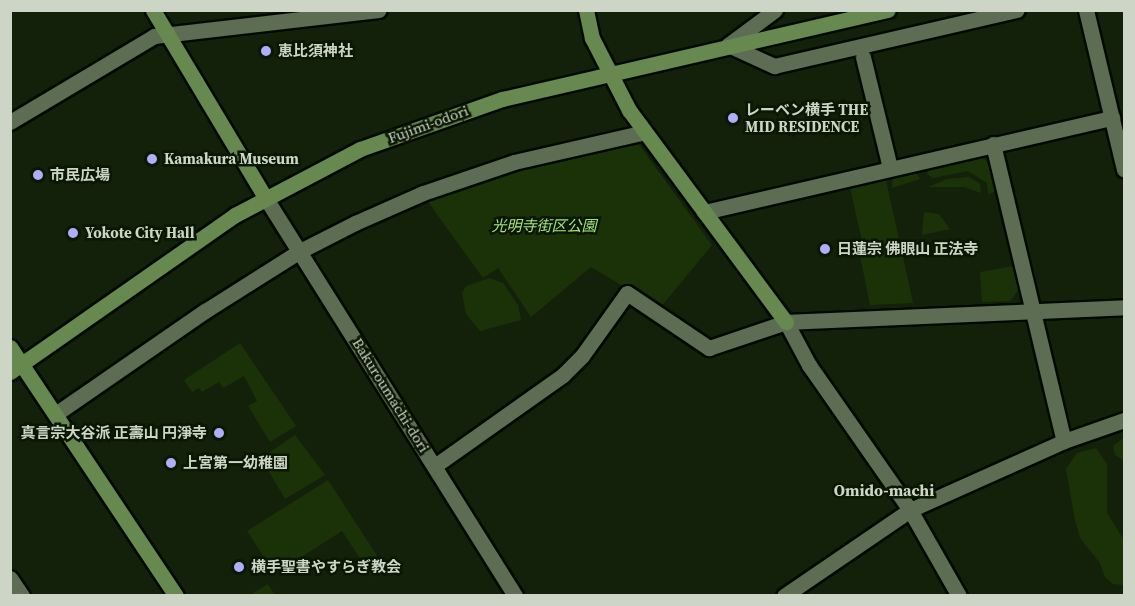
<!DOCTYPE html>
<meta charset="utf-8">
<style>
body{margin:0}
#map{position:relative;width:1135px;height:606px;overflow:hidden;background:#13200a;font-family:"Source Serif 4","Noto Sans JP",serif}
div>[style]{position:absolute}
.green>*{inset:0;background:#1b3209}
.roads{filter:drop-shadow(2px 0 #020a00) drop-shadow(-2px 0 #020a00) drop-shadow(0 2px #020a00) drop-shadow(0 -2px #020a00)}
.street>*{height:15px;margin:-7.5px;padding:0 7.5px;transform-origin:7.5px;border-radius:7.5px;background:#5d6d53}
.secondary>*{height:15px;margin:-7.5px;padding:0 7.5px;transform-origin:7.5px;border-radius:7.5px;background:#67884f}
.dots>*{width:16px;height:16px;translate:-50% -50%;box-sizing:border-box;border:3px solid #0a1703;border-radius:50%}
span{translate:-50% -50%;white-space:nowrap;text-align:center;line-height:1.15;-webkit-text-stroke:5px #0a1703;paint-order:stroke}
.poi-label{font-size:15px;color:#ccd5c6;font-weight:700}
.left{translate:0 -50%;text-align:left}
.right{translate:-100% -50%;text-align:right}
.street-label{font-size:15px;color:#ccd5c6}
.park-label{font-size:15px;color:#a4e379;font-style:italic}
.neighbourhood-label{font-size:16px;color:#ccd5c6;font-weight:700}
.frame{position:absolute;inset:0;border:12px solid #ccd5c6;pointer-events:none}
</style>
<div id="map">
<div class="green">
<i style="clip-path:polygon(635px 139px,712px 245px,660px 308px,591px 267px,531px 317px,498px 268px,483px 278px,426px 199px,538px 163px)"></i>
<i style="clip-path:polygon(974px 155px,992px 163px,997px 191px,988px 194px,987px 183px,968px 171px,933px 178px,927px 174px,932px 164px)"></i>
<i style="clip-path:polygon(914px 170px,920px 179px,892px 188px,893px 174px)"></i>
<i style="clip-path:polygon(969px 177px,980px 184px,981px 193px,964px 187px,928px 187px,947px 179px)"></i>
<i style="clip-path:polygon(886px 180px,913px 303px,870px 305px,859px 251px,864px 249px,850px 188px)"></i>
<i style="clip-path:polygon(924px 212px,939px 214px,950px 229px,922px 235px)"></i>
<i style="clip-path:polygon(1013px 266px,1019px 289px,1010px 301px,982px 302px,980px 272px)"></i>
<i style="clip-path:polygon(490px 278px,503px 283px,518px 305px,521px 320px,480px 331px,466px 314px,462px 293px,466px 286px)"></i>
<i style="clip-path:polygon(240px 343px,296px 426px,270px 442px,248px 406px,257px 401px,244px 376px,223px 388px,219px 382px,202px 392px,199px 388px,192px 392px,184px 380px)"></i>
<i style="clip-path:polygon(295px 435px,325px 475px,285px 499px,261px 458px)"></i>
<i style="clip-path:polygon(1124px 438px,1124px 461px,1115px 455px,1113px 446px)"></i>
<i style="clip-path:polygon(1096px 448px,1107px 464px,1107px 513px,1124px 540px,1124px 585px,1113px 584px,1105px 577px,1100px 563px,1080px 538px,1074px 515px,1066px 469px,1077px 453px)"></i>
<i style="clip-path:polygon(328px 480px,385px 568px,372px 577px,342px 531px,275px 574px,247px 531px)"></i>
<i style="clip-path:polygon(268px 584px,275px 595px,250px 595px)"></i>
</div>
<div class="roads">
<div class="street">
<i style="left:775px;top:10px;width:59px;rotate:143.3deg"></i>
<i style="left:728px;top:45px;width:51px;rotate:24.5deg"></i>
<i style="left:774px;top:66px;width:249px;rotate:-13deg"></i>
<i style="left:1086px;top:10px;width:164px;rotate:76.6deg"></i>
<i style="left:863px;top:57px;width:114px;rotate:76.3deg"></i>
<i style="left:10px;top:122px;width:168px;rotate:-30.8deg"></i>
<i style="left:154px;top:36px;width:226px;rotate:-6.6deg"></i>
<i style="left:993px;top:144px;width:305px;rotate:76.6deg"></i>
<i style="left:265px;top:197px;width:471px;rotate:57.9deg"></i>
<i style="left:704px;top:212px;width:419px;rotate:-13deg"></i>
<i style="left:786px;top:322px;width:49px;rotate:61.9deg"></i>
<i style="left:809px;top:365px;width:177px;rotate:55.1deg"></i>
<i style="left:910px;top:510px;width:99px;rotate:60.3deg"></i>
<i style="left:57px;top:413px;width:180px;rotate:-34.6deg"></i>
<i style="left:205px;top:311px;width:112px;rotate:-32.3deg"></i>
<i style="left:300px;top:251px;width:62px;rotate:-27deg"></i>
<i style="left:355px;top:223px;width:74px;rotate:-23.8deg"></i>
<i style="left:423px;top:193px;width:96px;rotate:-18.8deg"></i>
<i style="left:514px;top:162px;width:134px;rotate:-12.9deg"></i>
<i style="left:436px;top:465px;width:156px;rotate:-35.3deg"></i>
<i style="left:563px;top:375px;width:27px;rotate:-45deg"></i>
<i style="left:582px;top:356px;width:77px;rotate:-54.5deg"></i>
<i style="left:627px;top:293px;width:99px;rotate:33.9deg"></i>
<i style="left:709px;top:348px;width:81px;rotate:-18.7deg"></i>
<i style="left:786px;top:322px;width:338px;rotate:-2.5deg"></i>
<i style="left:10px;top:578px;width:22px;rotate:56deg"></i>
<i style="left:784px;top:596px;width:153px;rotate:-34.3deg"></i>
<i style="left:910px;top:510px;width:169px;rotate:-24.1deg"></i>
<i style="left:1064px;top:441px;width:64px;rotate:-19.3deg"></i>
</div>
<div class="secondary">
<i style="left:153px;top:10px;width:218px;rotate:59.1deg"></i>
<i style="left:586px;top:10px;width:29px;rotate:78deg"></i>
<i style="left:592px;top:38px;width:81px;rotate:62.8deg"></i>
<i style="left:629px;top:110px;width:264px;rotate:53.5deg"></i>
<i style="left:10px;top:347px;width:299px;rotate:56.3deg"></i>
<i style="left:10px;top:372px;width:274px;rotate:-34.9deg"></i>
<i style="left:235px;top:215px;width:141px;rotate:-27.8deg"></i>
<i style="left:360px;top:149px;width:151px;rotate:-19.4deg"></i>
<i style="left:502px;top:99px;width:396px;rotate:-13deg"></i>
</div>
</div>
<div class="dots">
<i style="left:266px;top:51px;background:#afaefa"></i>
<i style="left:733px;top:118px;background:#afaefa"></i>
<i style="left:152px;top:159px;background:#afaefa"></i>
<i style="left:38px;top:175px;background:#afaefa"></i>
<i style="left:73px;top:233px;background:#afaefa"></i>
<i style="left:825px;top:249px;background:#afaefa"></i>
<i style="left:219px;top:433px;background:#afaefa"></i>
<i style="left:171px;top:463px;background:#afaefa"></i>
<i style="left:239px;top:567px;background:#afaefa"></i>
</div>
<div class="poi-label">
<span class="left" style="left:278px;top:51px">恵比須神社</span>
<span class="left" style="left:745px;top:118px">レーベン横手 THE<br>MID RESIDENCE</span>
<span class="left" style="left:164px;top:159px">Kamakura Museum</span>
<span class="left" style="left:50px;top:175px">市民広場</span>
<span class="left" style="left:85px;top:233px">Yokote City Hall</span>
<span class="left" style="left:837px;top:249px">日蓮宗 佛眼山 正法寺</span>
<span class="right" style="left:207px;top:433px">真言宗大谷派 正壽山 円淨寺</span>
<span class="left" style="left:183px;top:463px">上宮第一幼稚園</span>
<span class="left" style="left:251px;top:567px">横手聖書やすらぎ教会</span>
</div>
<div class="street-label">
<span style="left:428px;top:124px;rotate:-20deg">Fujimi-odori</span>
<span style="left:391px;top:395px;rotate:58deg">Bakuroumachi-dori</span>
</div>
<div class="park-label">
<span style="left:544px;top:226px">光明寺街区公園</span>
</div>
<div class="neighbourhood-label">
<span style="left:884px;top:490px">Omido-machi</span>
</div>
<div class="frame"></div>
</div>
